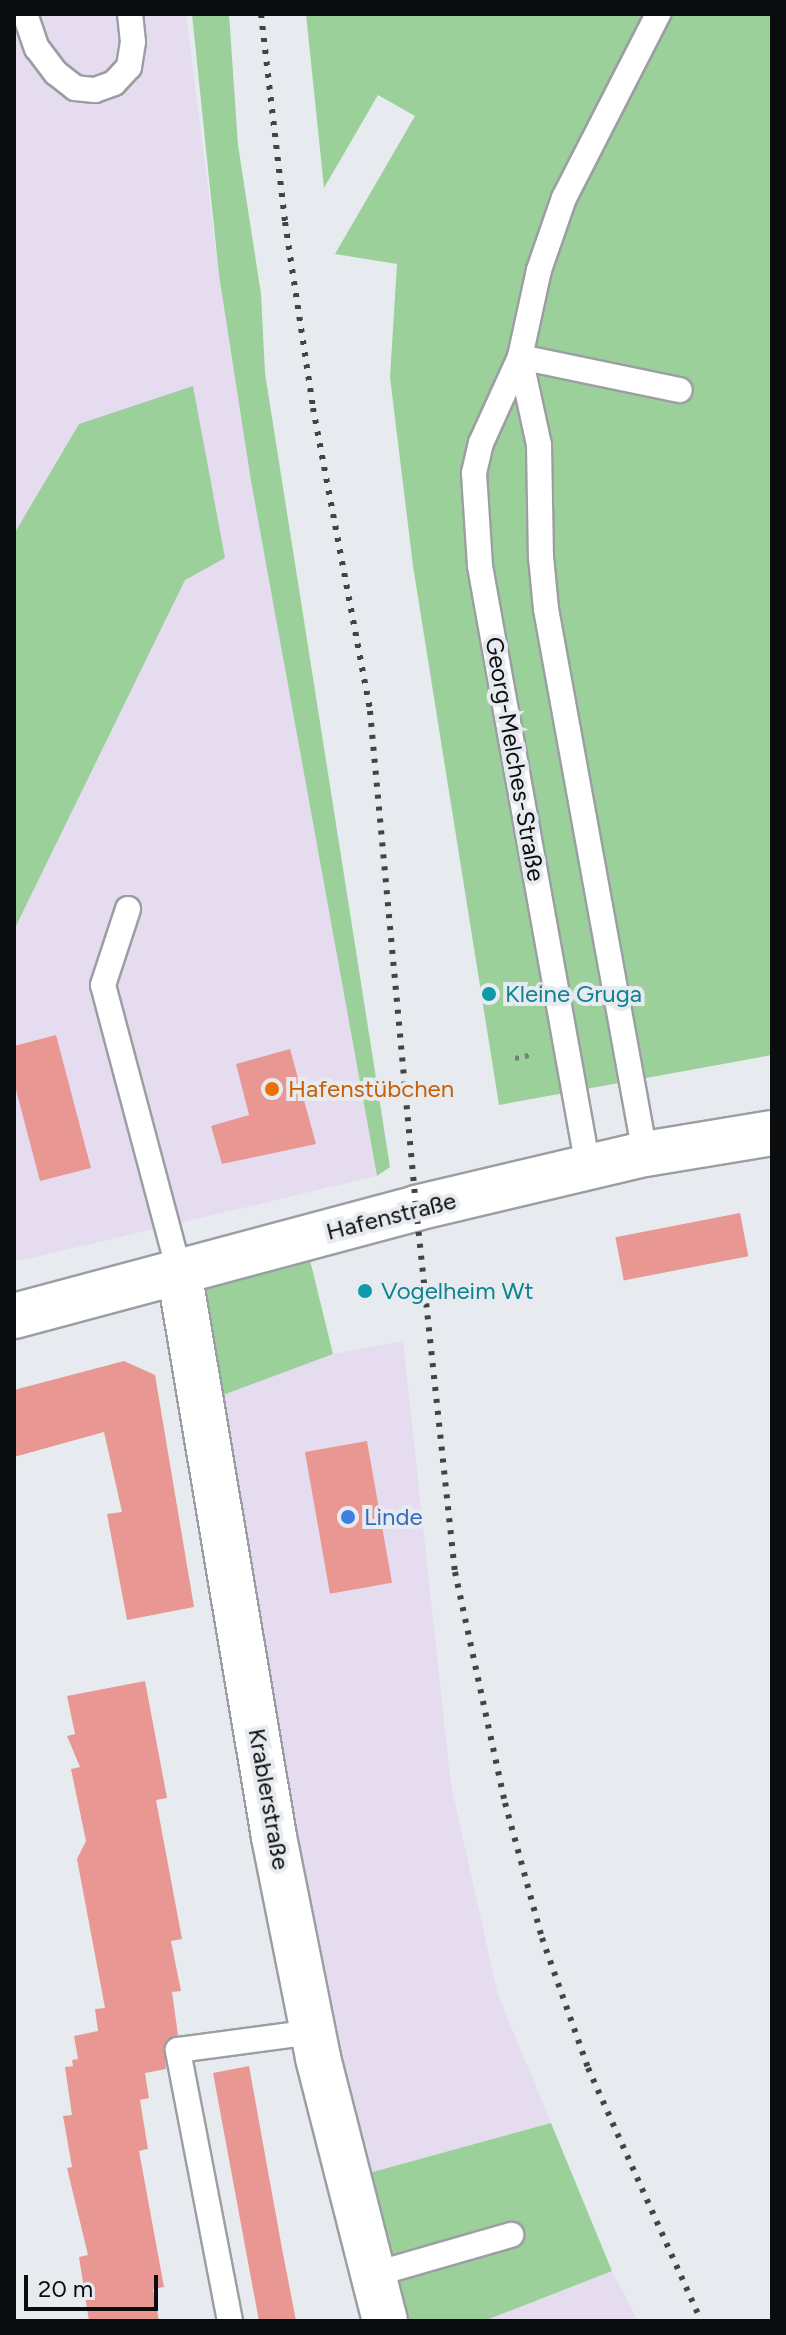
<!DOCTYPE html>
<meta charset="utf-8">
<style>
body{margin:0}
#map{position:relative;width:786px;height:2335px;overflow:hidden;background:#e7ebef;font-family:Figtree,sans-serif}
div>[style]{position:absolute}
.commercial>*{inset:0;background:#e6dcf0}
.green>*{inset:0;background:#9cd09b}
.building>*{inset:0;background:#e99793;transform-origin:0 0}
.path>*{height:5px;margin-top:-2.5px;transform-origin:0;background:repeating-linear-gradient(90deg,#7a7c7f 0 4px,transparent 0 10px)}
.roads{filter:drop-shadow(2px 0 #9b9ea2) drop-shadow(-2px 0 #9b9ea2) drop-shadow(0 2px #9b9ea2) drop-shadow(0 -2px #9b9ea2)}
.service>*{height:24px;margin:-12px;padding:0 12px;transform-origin:12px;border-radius:12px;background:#fff}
.tertiary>*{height:44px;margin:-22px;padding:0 22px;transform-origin:22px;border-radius:22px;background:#fff}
.secondary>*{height:44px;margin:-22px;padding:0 22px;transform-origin:22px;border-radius:22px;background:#fff}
.rail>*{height:6px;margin-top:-3px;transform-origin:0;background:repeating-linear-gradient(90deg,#414345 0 4px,transparent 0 12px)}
.dots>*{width:22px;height:22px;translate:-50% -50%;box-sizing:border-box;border:4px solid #e7ebef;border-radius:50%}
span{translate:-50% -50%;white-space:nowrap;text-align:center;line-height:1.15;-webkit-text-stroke:8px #e7ebef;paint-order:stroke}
.street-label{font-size:24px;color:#0b0c0d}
.culture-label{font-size:24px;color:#0d838f}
.left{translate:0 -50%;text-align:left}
.food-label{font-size:24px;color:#c56008}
.shop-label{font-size:24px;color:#366cbe}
.frame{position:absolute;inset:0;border:16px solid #0b0c0d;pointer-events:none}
.scale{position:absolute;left:24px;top:2275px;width:134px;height:36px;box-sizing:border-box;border:4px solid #0b0c0d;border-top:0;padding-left:10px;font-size:24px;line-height:28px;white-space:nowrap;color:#0b0c0d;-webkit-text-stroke:6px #e7ebef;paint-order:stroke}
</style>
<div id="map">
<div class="commercial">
<i style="clip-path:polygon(14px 14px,186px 14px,219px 275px,251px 481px,377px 1176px,14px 1262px)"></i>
<i style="clip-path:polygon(403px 1341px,451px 1785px,498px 1995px,551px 2123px,358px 2176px,215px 1398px,333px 1354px)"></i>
<i style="clip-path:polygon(612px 2271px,638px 2321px,484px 2321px)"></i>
</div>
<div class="green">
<i style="clip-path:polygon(192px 14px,229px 14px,238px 145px,261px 294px,265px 373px,390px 1167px,377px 1176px,251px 481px,219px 275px)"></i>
<i style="clip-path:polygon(306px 14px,772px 14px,772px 1055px,499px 1105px,413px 566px,390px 377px,397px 264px,335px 254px,415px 116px,378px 95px,324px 188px)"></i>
<i style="clip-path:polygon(193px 386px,225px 558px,185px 580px,14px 930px,14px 534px,79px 424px)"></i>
<i style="clip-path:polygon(309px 1256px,333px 1354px,215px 1398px,193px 1282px)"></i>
<i style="clip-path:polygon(551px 2123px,612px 2271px,484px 2321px,394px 2321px,358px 2176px)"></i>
</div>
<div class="building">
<i style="clip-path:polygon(56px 1035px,91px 1168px,40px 1181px,14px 1082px,14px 1046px)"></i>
<i style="clip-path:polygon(290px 1049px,316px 1144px,222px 1164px,211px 1126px,249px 1115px,236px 1064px)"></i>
<i style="left:740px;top:1213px;width:44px;height:127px;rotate:79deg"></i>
<i style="clip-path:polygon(124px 1361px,155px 1375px,194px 1607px,127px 1620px,107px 1514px,122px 1512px,104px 1432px,14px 1457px,14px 1390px)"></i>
<i style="left:367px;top:1441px;width:144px;height:63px;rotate:80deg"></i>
<i style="clip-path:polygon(145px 1681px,167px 1798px,156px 1800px,182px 1939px,171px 1941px,181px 1991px,172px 1992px,178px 2035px,164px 2046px,166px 2069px,145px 2073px,149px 2098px,140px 2100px,148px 2149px,139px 2151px,164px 2287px,153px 2289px,159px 2321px,89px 2321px,79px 2257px,88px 2255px,67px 2168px,72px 2167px,63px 2116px,72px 2115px,65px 2067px,73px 2066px,72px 2060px,78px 2059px,74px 2036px,98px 2031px,95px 2009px,105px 2008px,77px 1859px,86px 1841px,71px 1769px,80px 1767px,67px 1736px,75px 1734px,67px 1696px)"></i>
<i style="clip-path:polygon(249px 2066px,281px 2243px,296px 2321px,259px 2321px,253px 2289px,213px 2073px)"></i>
</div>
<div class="path">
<i style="left:515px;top:1058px;width:19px;rotate:-12deg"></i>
</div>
<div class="roads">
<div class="service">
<i style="left:25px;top:14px;width:36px;rotate:71deg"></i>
<i style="left:37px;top:48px;width:31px;rotate:53deg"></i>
<i style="left:56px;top:73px;width:24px;rotate:38deg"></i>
<i style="left:75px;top:88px;width:20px;rotate:6deg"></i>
<i style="left:95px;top:90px;width:20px;rotate:-20deg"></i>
<i style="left:114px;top:83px;width:22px;rotate:-47deg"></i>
<i style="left:129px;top:67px;width:25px;rotate:-81deg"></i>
<i style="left:133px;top:42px;width:28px;rotate:-96deg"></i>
<i style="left:520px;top:357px;width:90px;rotate:77.8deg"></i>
<i style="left:539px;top:445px;width:112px;rotate:89deg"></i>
<i style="left:541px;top:557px;width:52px;rotate:84.5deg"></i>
<i style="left:546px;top:609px;width:554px;rotate:79.7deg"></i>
<i style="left:520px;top:357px;width:163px;rotate:11.7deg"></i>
<i style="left:128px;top:909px;width:80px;rotate:108.2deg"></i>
<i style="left:103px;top:985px;width:296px;rotate:75.1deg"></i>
<i style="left:588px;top:1167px;width:611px;rotate:-100.19deg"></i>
<i style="left:480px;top:566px;width:93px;rotate:-93.7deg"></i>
<i style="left:474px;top:473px;width:31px;rotate:-77deg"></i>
<i style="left:481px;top:443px;width:94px;rotate:-65.6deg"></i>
<i style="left:520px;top:357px;width:89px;rotate:-77.7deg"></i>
<i style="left:539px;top:270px;width:76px;rotate:-70.9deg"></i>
<i style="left:564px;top:198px;width:207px;rotate:-62.9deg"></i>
<i style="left:372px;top:2275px;width:145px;rotate:-16.1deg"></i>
<i style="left:230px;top:2321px;width:276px;rotate:-100.9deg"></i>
<i style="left:178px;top:2050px;width:136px;rotate:-7.6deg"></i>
</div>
<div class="tertiary">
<i style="left:179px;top:1271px;width:574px;rotate:80.47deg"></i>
<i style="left:274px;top:1837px;width:225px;rotate:78.7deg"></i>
<i style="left:318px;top:2058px;width:271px;rotate:75.7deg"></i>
</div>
<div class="secondary">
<i style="left:14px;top:1316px;width:416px;rotate:-15deg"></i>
<i style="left:416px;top:1208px;width:235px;rotate:-13.3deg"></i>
<i style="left:645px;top:1154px;width:129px;rotate:-9.4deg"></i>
</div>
</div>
<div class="rail">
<i style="left:261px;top:14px;width:209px;rotate:83.4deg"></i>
<i style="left:285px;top:222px;width:188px;rotate:81.4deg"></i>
<i style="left:313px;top:408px;width:308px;rotate:79.3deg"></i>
<i style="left:370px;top:711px;width:499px;rotate:84.7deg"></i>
<i style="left:416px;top:1208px;width:366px;rotate:83.9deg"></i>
<i style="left:455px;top:1572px;width:236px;rotate:77.8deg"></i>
<i style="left:505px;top:1803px;width:140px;rotate:74.7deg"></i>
<i style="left:542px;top:1938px;width:138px;rotate:70.5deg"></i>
<i style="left:588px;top:2068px;width:277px;rotate:65.9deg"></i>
</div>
<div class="dots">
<i style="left:489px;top:994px;background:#0f9aa8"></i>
<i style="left:272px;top:1089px;background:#e8710a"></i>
<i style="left:365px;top:1291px;background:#0f9aa8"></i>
<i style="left:348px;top:1517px;background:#3f7fe0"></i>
</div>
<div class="street-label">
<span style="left:515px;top:759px;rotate:80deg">Georg-Melches-Straße</span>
<span style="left:391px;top:1216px;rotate:-14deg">Hafenstraße</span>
<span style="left:269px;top:1799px;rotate:80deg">Krablerstraße</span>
</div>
<div class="culture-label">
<span class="left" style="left:505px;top:994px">Kleine Gruga</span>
<span class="left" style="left:381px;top:1291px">Vogelheim Wt</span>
</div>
<div class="food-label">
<span class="left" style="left:288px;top:1089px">Hafenstübchen</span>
</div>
<div class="shop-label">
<span class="left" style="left:364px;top:1517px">Linde</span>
</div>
<div class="frame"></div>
<div class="scale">20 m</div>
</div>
